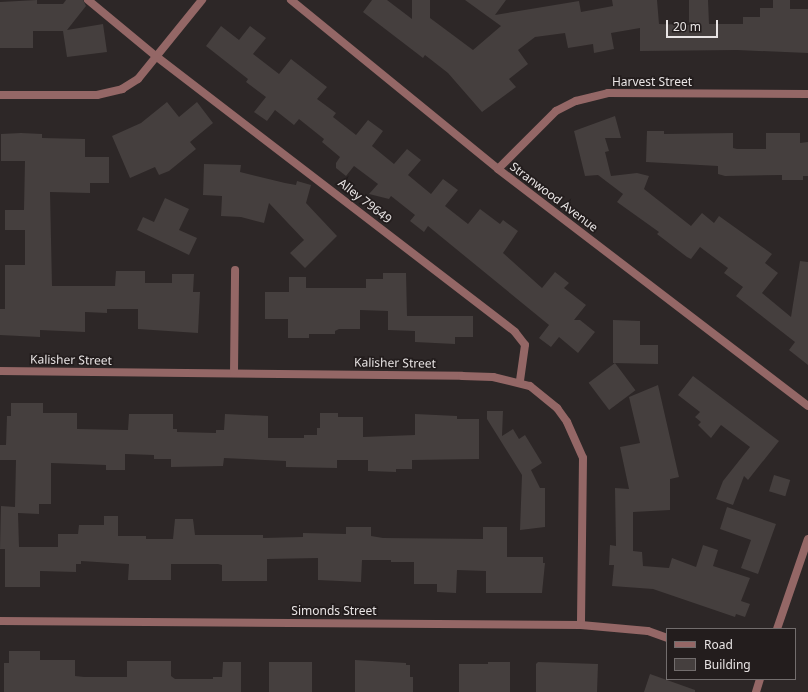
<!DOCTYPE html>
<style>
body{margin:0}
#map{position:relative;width:808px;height:692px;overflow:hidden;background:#2d2727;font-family:"Noto Sans",sans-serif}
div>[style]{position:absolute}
.building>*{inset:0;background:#453f3e;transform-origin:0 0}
.lane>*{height:8px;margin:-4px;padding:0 4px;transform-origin:4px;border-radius:4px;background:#946766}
.street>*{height:8px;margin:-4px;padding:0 4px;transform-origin:4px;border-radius:4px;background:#946766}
span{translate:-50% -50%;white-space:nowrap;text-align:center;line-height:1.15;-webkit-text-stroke:3.5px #231d1d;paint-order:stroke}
.street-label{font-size:12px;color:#e8e4e4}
.legend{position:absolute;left:666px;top:628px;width:130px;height:52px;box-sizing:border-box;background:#231d1d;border:1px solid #726d6d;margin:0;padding:5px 7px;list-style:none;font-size:12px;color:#e8e4e4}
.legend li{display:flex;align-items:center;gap:8px;height:20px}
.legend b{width:20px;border:1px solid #726d6d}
.scale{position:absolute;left:666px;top:20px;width:52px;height:18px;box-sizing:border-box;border:2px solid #e8e4e4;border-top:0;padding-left:5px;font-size:12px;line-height:14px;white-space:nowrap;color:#e8e4e4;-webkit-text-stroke:3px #231d1d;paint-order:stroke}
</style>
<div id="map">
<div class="building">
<i style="clip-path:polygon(37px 0,37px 4px,63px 4px,66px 0,83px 0,86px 6px,67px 30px,103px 24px,107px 52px,67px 57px,63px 31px,33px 31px,33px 48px,0 48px,0 2px)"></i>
<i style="clip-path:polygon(372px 0,387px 0,412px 19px,412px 0,430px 0,430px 18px,473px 50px,501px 26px,465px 0,506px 0,495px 15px,579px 1px,581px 12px,613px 6px,612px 0,657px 0,659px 24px,689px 25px,689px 0,708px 0,709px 24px,743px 24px,743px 17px,760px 17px,760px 8px,773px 8px,773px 0,790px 0,790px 9px,808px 9px,808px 53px,737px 50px,640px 51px,640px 28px,611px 33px,614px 49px,594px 53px,593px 44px,568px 48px,565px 33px,535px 37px,518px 50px,528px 64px,509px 79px,516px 87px,482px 112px,448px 73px,425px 55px,423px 58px,363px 12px)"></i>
<i style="clip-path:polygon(221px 26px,239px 40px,250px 26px,266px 38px,253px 54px,279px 74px,291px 59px,327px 87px,317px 99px,336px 113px,333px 117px,356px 135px,368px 120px,383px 131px,372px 146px,394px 164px,407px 149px,421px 160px,408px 175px,431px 194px,443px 179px,458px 190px,445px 206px,468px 224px,480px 209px,500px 224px,503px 220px,518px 231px,503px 253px,542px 288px,555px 272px,569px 283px,564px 288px,586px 305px,574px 320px,580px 320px,595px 332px,578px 353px,559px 337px,551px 347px,539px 338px,549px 325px,428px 226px,424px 232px,410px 221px,415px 215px,391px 196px,389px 199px,369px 194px,378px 184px,354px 166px,346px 176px,336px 168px,336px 163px,340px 157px,322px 142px,324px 139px,299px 119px,294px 125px,275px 110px,267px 121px,254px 112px,266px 97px,246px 82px,248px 79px,206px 46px)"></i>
<i style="clip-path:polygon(167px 102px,179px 117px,197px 102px,213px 123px,190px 142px,196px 149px,169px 171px,159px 175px,155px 167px,130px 178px,112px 136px,141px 123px)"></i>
<i style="clip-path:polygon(615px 116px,621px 138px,605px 138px,609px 151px,605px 152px,611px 176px,637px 173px,649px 176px,644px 189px,691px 226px,702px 213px,714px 223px,719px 216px,772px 254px,765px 263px,778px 273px,762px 293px,791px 317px,800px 261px,808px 262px,808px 365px,789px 350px,795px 342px,736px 296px,743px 287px,724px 273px,728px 268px,700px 247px,691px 259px,687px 257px,657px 234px,659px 232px,617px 202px,623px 194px,598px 175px,585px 176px,574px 131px)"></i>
<i style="clip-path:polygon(647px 131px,664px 131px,664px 134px,733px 133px,733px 148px,737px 149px,766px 149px,766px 133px,800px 133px,800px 143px,808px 142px,808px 176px,803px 176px,803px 180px,782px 180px,782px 175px,725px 176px,718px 174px,718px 166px,646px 162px)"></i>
<i style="clip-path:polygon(21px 133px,42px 134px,42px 138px,85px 139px,85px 157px,109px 157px,109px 183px,90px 183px,90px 193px,50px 192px,52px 286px,115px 286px,116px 271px,145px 271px,145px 283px,172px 283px,172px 274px,194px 274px,193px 292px,200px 292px,198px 333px,138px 329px,138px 309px,107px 309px,107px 313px,85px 312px,85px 332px,40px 330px,40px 337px,0 335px,0 309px,5px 309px,5px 265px,25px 265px,25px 230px,5px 230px,5px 210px,24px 210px,25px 161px,1px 161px,1px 134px)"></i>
<i style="clip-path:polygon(204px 164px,241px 165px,240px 172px,285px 183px,296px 185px,297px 181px,311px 185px,306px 203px,337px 236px,305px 268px,290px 253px,304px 240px,269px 203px,264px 223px,241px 217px,221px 216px,222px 196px,203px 195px)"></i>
<i style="clip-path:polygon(165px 198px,189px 209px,179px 230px,197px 238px,189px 255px,137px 230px,143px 217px,154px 222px)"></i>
<i style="clip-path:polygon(383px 273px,406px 273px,407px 316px,473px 316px,473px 337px,455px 337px,455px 344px,415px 342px,415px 331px,388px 330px,388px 311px,360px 310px,360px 329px,339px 329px,335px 331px,335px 334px,309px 334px,309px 338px,288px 338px,288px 319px,265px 319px,265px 292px,289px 292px,289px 277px,306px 277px,306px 288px,366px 288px,366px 279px,383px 279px)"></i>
<i style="clip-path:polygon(613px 320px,640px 321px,640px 345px,658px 345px,658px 364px,613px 363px)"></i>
<i style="left:615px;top:363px;width:34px;height:33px;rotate:53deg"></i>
<i style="clip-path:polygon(693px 376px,779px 441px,748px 480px,744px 476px,733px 505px,716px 499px,723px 481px,750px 447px,721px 425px,711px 438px,698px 425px,701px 422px,695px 417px,700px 412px,678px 395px)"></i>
<i style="clip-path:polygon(658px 385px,679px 477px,670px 479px,670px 510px,633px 512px,633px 551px,642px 552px,643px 566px,669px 568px,672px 558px,696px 567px,703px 545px,718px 550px,713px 566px,750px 578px,741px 601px,750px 604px,745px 617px,736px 614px,735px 617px,653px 589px,612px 586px,614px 565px,609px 565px,610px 545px,616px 546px,615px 488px,629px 489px,620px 447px,640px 443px,629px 397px)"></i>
<i style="clip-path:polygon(11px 403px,43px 403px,43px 413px,77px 413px,77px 429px,128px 430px,129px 414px,173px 414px,173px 429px,177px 429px,177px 432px,216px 433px,216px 430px,224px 430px,225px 414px,268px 416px,268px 438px,304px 438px,304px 435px,317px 435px,317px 428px,320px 428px,320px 413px,338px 413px,338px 417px,363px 417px,363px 437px,415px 435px,415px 414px,457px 416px,457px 419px,479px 419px,479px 459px,412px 460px,412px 469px,396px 469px,396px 472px,368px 471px,368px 460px,337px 460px,337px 468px,286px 467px,286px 461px,224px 458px,223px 466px,171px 467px,171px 459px,154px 459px,154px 455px,125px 454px,125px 470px,106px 470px,106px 465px,51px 463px,51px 504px,39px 504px,39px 514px,18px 513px,19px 547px,58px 547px,58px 534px,78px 534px,79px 525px,104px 525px,104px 516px,118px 516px,118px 536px,146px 536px,146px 539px,173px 539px,175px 519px,193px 519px,195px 535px,263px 535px,263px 538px,303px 537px,303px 533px,346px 534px,346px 527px,371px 527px,371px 536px,383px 538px,483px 539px,483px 527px,507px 527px,507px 557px,543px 557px,543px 563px,545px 563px,542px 593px,486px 593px,486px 571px,457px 570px,456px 593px,437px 592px,437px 584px,414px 584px,414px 562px,391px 562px,391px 560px,362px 560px,361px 582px,318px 580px,318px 558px,267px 559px,267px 581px,222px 581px,222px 565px,218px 564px,171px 564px,171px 580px,128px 580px,129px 564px,81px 561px,81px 564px,76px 564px,76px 572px,40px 571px,40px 587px,5px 587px,5px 549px,0 549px,1px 506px,15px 507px,16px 460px,0 460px,0 445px,6px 445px,7px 416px,11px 416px)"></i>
<i style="clip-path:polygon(487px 411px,503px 411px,502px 436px,513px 429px,519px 439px,525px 435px,542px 463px,531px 470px,540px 488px,545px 488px,545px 527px,520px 530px,522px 475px,487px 419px)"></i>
<i style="left:774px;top:475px;width:17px;height:17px;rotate:17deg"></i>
<i style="clip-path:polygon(727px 507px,776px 524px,758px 574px,741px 568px,751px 540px,720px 529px)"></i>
<i style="clip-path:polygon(9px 651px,40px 651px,40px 660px,75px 660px,75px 676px,84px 677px,127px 677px,127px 661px,171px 661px,171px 676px,175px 679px,213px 679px,213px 677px,222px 677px,223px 662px,241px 662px,241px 692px,4px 692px,4px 663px,9px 663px)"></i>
<i style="clip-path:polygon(355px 660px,406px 663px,406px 665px,410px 665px,410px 677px,413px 677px,413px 692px,355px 692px)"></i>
<i style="left:312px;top:662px;width:30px;height:43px;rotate:90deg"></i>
<i style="clip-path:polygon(488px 662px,510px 662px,510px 692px,459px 692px,459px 664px,488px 664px)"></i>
<i style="clip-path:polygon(538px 662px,598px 664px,597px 692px,536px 692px,536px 664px)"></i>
<i style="clip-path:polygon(650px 674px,695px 690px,695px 692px,644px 692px)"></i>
</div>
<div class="lane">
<i style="left:88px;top:0;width:89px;rotate:39.6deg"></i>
<i style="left:157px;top:57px;width:451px;rotate:37.5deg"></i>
<i style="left:515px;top:332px;width:16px;rotate:52deg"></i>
<i style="left:525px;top:345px;width:37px;rotate:98deg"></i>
</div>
<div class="street">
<i style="left:291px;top:0;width:267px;rotate:39.2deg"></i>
<i style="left:498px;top:169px;width:390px;rotate:37.4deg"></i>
<i style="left:0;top:95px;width:97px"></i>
<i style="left:97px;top:95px;width:26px;rotate:-13deg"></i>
<i style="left:122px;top:89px;width:19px;rotate:-32deg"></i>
<i style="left:138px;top:79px;width:102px;rotate:-51deg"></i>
<i style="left:498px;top:169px;width:82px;rotate:-45deg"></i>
<i style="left:556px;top:111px;width:22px;rotate:-27deg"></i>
<i style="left:576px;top:101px;width:33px;rotate:-14deg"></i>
<i style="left:608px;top:93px;width:200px;rotate:0.3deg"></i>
<i style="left:0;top:371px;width:462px;rotate:0.6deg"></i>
<i style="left:462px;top:376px;width:31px;rotate:2deg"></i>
<i style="left:493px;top:377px;width:38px;rotate:14deg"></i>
<i style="left:530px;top:386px;width:35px;rotate:39deg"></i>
<i style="left:557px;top:408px;width:17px;rotate:54deg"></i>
<i style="left:567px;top:422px;width:39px;rotate:66deg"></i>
<i style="left:583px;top:458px;width:167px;rotate:90.7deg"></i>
<i style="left:234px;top:373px;width:103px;rotate:-89.4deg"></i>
<i style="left:0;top:621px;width:581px;rotate:0.39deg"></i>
<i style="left:581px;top:625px;width:67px;rotate:5.1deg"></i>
<i style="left:648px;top:631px;width:20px;rotate:20deg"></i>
<i style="left:777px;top:629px;width:95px;rotate:-71deg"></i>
<i style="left:756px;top:692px;width:14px;rotate:-73deg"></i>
</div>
<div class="street-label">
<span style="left:652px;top:82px">Harvest Street</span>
<span style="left:554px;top:197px;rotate:37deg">Stranwood Avenue</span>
<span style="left:365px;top:201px;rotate:38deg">Alley 79649</span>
<span style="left:71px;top:360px;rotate:1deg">Kalisher Street</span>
<span style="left:395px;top:363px;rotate:1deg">Kalisher Street</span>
<span style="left:334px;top:611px">Simonds Street</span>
</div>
<ul class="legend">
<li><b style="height:5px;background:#946766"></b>Road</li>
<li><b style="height:11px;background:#453f3e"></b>Building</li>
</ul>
<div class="scale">20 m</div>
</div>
